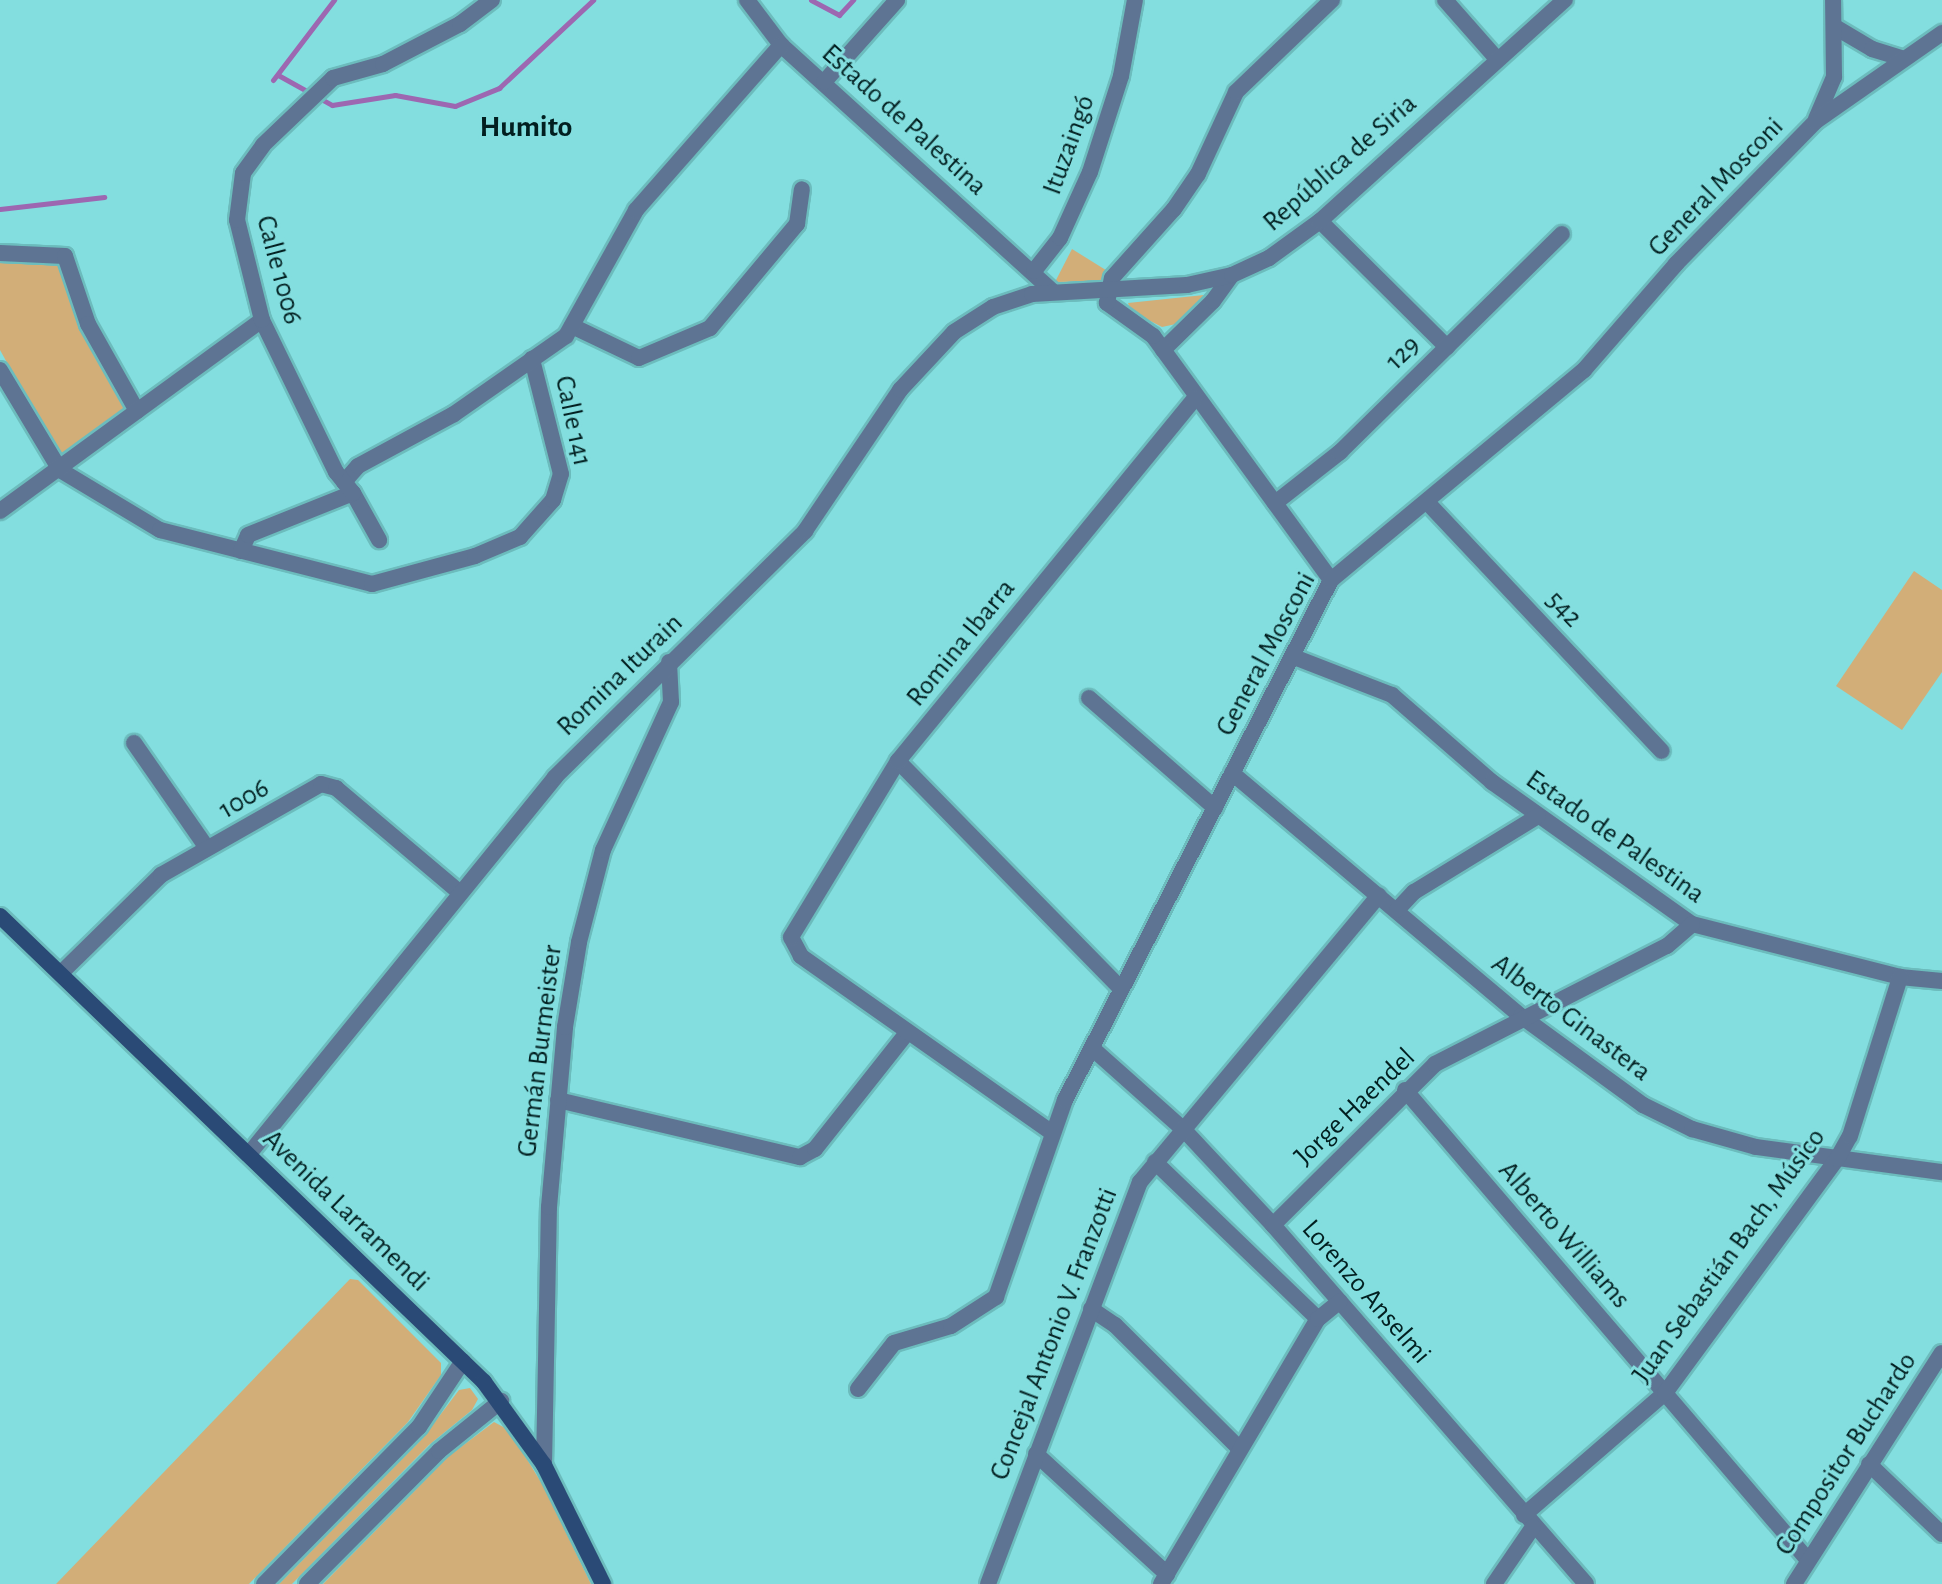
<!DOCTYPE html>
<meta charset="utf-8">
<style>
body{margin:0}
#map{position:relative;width:1942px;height:1584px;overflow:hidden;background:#83dedf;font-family:"Alegreya Sans",sans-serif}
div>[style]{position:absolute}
.green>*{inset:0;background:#d2ae78}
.stream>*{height:5px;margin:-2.5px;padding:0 2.5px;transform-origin:2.5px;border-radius:2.5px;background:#9d67b1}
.roads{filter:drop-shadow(2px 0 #6cbcbd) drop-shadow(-2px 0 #6cbcbd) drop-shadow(0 2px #6cbcbd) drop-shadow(0 -2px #6cbcbd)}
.minor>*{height:16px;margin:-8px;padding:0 8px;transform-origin:8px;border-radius:8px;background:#5e7493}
.tertiary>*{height:16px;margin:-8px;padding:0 8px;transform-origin:8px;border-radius:8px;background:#5e7493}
.secondary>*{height:16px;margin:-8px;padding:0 8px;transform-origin:8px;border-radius:8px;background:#2a4a76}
span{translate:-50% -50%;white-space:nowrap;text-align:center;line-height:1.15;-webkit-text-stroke:6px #83dedf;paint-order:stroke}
.street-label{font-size:28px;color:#021f20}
.neighbourhood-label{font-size:30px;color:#021f20;font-weight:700}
</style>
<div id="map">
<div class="green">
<i style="clip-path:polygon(1072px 249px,1109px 272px,1106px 281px,1055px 282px)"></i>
<i style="clip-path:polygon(0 258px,58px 264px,125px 403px,124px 411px,70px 458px,59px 457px,0 350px)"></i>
<i style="clip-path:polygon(1204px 295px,1176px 324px,1162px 327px,1131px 311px,1128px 303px)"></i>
<i style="clip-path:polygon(1914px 571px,1942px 590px,1942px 672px,1902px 730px,1836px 686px)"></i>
<i style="clip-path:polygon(350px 1279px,358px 1280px,441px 1363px,441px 1375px,408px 1422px,249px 1584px,56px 1584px)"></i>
<i style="clip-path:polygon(470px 1388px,478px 1399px,472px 1410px,429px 1445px,292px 1584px,279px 1584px,422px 1439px,459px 1390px)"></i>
<i style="clip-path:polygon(494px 1422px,509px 1430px,544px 1487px,591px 1584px,323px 1584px,449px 1456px)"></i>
</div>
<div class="stream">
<i style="left:811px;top:0;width:32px;rotate:28deg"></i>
<i style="left:839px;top:15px;width:21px;rotate:-47deg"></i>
<i style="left:278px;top:75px;width:62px;rotate:29.1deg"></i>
<i style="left:332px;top:105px;width:64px;rotate:-9deg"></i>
<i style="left:395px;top:95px;width:61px;rotate:10.4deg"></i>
<i style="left:455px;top:106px;width:48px;rotate:-22.2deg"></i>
<i style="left:499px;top:88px;width:129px;rotate:-43.1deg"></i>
<i style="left:273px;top:80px;width:101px;rotate:-52.7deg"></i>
<i style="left:0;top:209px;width:105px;rotate:-6.6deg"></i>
</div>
<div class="roads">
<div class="minor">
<i style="left:747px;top:0;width:56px;rotate:52.9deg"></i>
<i style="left:781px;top:45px;width:366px;rotate:42.2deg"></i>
<i style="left:1445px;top:0;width:79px;rotate:48.6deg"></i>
<i style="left:1835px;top:27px;width:43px;rotate:30.7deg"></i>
<i style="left:1872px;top:49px;width:31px;rotate:17deg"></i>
<i style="left:824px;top:82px;width:110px;rotate:-48.3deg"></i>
<i style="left:1816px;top:119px;width:46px;rotate:-66.8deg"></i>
<i style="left:1834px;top:77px;width:77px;rotate:-90.7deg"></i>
<i style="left:1320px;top:221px;width:179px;rotate:44.8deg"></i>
<i style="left:0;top:253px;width:65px;rotate:2.6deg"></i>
<i style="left:65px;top:256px;width:72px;rotate:71.3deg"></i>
<i style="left:88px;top:324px;width:100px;rotate:60.6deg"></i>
<i style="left:1034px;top:271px;width:42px;rotate:-51.8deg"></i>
<i style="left:1060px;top:238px;width:72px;rotate:-65.6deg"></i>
<i style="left:1090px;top:172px;width:101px;rotate:-72.1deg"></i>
<i style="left:1121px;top:76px;width:77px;rotate:-79.6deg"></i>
<i style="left:572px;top:326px;width:74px;rotate:25.5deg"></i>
<i style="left:639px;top:358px;width:77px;rotate:-22.9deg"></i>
<i style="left:710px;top:328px;width:136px;rotate:-50.1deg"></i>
<i style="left:797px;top:224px;width:35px;rotate:-82deg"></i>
<i style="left:1163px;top:350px;width:70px;rotate:-44.4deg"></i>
<i style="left:1213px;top:301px;width:32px;rotate:-54deg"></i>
<i style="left:0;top:370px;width:117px;rotate:59deg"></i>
<i style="left:60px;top:470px;width:117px;rotate:31deg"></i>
<i style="left:160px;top:530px;width:219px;rotate:14.3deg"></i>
<i style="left:372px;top:584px;width:107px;rotate:-15.2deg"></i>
<i style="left:475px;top:556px;width:49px;rotate:-22.9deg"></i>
<i style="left:520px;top:537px;width:50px;rotate:-48.3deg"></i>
<i style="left:553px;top:500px;width:27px;rotate:-73deg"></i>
<i style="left:561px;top:474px;width:119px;rotate:-104.2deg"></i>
<i style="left:344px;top:482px;width:21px;rotate:-49deg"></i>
<i style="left:358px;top:466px;width:109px;rotate:-28.4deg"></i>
<i style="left:454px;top:414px;width:136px;rotate:-34.9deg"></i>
<i style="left:566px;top:336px;width:144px;rotate:-60.9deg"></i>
<i style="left:636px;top:210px;width:220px;rotate:-48.7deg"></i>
<i style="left:353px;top:493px;width:54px;rotate:61deg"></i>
<i style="left:1427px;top:502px;width:342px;rotate:46.7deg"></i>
<i style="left:1275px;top:503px;width:83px;rotate:-38.1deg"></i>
<i style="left:1340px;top:452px;width:311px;rotate:-44.5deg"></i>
<i style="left:0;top:511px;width:324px;rotate:-36.1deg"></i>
<i style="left:241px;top:551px;width:17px;rotate:-66deg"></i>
<i style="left:248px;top:535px;width:113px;rotate:-21.8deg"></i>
<i style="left:353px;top:493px;width:27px;rotate:-129deg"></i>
<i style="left:336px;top:472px;width:169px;rotate:-116deg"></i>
<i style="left:262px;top:320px;width:103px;rotate:-104deg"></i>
<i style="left:237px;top:220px;width:47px;rotate:-82.7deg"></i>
<i style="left:243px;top:173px;width:34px;rotate:-54deg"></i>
<i style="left:263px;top:145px;width:97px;rotate:-43.7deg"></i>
<i style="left:333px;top:78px;width:52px;rotate:-15.6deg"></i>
<i style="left:383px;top:64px;width:87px;rotate:-27.5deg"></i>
<i style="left:460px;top:24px;width:40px;rotate:-37deg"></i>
<i style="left:1331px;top:580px;width:302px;rotate:-126.1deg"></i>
<i style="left:1153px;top:336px;width:57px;rotate:-144.3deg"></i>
<i style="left:1107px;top:303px;width:25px;rotate:-79deg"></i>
<i style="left:1112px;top:278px;width:93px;rotate:-48.1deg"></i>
<i style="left:1174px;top:209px;width:42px;rotate:-55.6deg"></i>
<i style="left:1198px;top:174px;width:90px;rotate:-65.1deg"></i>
<i style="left:1236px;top:92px;width:133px;rotate:-43.8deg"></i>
<i style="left:1294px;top:657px;width:105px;rotate:21.2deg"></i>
<i style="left:1392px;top:695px;width:133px;rotate:41deg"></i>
<i style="left:1492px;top:782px;width:245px;rotate:35.4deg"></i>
<i style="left:1692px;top:924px;width:215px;rotate:14.3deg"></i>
<i style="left:1900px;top:977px;width:42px;rotate:5.4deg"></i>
<i style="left:1089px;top:698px;width:167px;rotate:41.1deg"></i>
<i style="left:134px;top:743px;width:128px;rotate:55.2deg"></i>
<i style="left:898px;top:761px;width:319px;rotate:45.6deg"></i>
<i style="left:1232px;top:773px;width:378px;rotate:40.1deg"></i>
<i style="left:1521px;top:1016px;width:151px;rotate:36.1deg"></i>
<i style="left:1643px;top:1105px;width:55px;rotate:26.1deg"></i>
<i style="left:1692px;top:1129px;width:66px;rotate:15.7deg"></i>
<i style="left:1756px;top:1147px;width:188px;rotate:7.7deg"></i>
<i style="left:1397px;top:910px;width:25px;rotate:-47deg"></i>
<i style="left:1414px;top:892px;width:145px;rotate:-31.5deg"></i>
<i style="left:61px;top:973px;width:140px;rotate:-44.4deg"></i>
<i style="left:161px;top:875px;width:184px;rotate:-29.6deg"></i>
<i style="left:321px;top:784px;width:16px;rotate:15deg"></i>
<i style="left:336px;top:788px;width:161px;rotate:40.2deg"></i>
<i style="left:1092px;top:1048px;width:125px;rotate:41.7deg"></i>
<i style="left:1185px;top:1131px;width:129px;rotate:46.9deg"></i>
<i style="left:1273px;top:1225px;width:476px;rotate:48.9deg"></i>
<i style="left:1405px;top:1090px;width:619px;rotate:49.39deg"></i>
<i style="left:558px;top:1100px;width:249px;rotate:13.3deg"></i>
<i style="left:800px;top:1157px;width:17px;rotate:-28deg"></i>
<i style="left:815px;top:1149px;width:147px;rotate:-51.6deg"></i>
<i style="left:1051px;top:1132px;width:306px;rotate:-144.9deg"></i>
<i style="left:801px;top:956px;width:21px;rotate:-118deg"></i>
<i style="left:791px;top:937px;width:206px;rotate:-58.7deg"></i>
<i style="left:898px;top:761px;width:469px;rotate:-50.7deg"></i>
<i style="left:1155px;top:1162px;width:226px;rotate:43.9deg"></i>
<i style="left:1273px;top:1225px;width:228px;rotate:-44.8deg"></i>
<i style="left:1435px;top:1064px;width:260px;rotate:-27deg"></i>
<i style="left:1667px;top:946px;width:33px;rotate:-41deg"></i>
<i style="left:1091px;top:1309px;width:29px;rotate:34deg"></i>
<i style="left:1115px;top:1325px;width:176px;rotate:44.8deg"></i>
<i style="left:858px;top:1389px;width:58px;rotate:-52deg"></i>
<i style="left:894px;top:1343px;width:59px;rotate:-16.6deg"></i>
<i style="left:951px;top:1326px;width:54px;rotate:-32.8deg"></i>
<i style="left:996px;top:1297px;width:209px;rotate:-70.7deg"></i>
<i style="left:1065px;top:1100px;width:584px;rotate:-62.91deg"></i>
<i style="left:1331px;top:580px;width:329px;rotate:-39.7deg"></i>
<i style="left:1584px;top:370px;width:140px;rotate:-49deg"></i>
<i style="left:1676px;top:264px;width:200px;rotate:-45.6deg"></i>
<i style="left:1816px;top:121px;width:154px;rotate:-34.9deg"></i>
<i style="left:1036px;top:1454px;width:178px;rotate:42.5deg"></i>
<i style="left:1869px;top:1464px;width:101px;rotate:43.8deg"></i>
<i style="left:544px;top:1465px;width:258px;rotate:-88.9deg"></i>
<i style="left:549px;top:1207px;width:181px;rotate:-84.9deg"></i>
<i style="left:565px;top:1027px;width:86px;rotate:-80.6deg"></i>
<i style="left:579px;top:942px;width:95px;rotate:-75.4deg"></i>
<i style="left:603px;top:850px;width:163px;rotate:-65.3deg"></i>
<i style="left:671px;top:702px;width:40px;rotate:-92.9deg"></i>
<i style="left:1524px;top:1515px;width:186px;rotate:-40.9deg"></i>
<i style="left:1665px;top:1393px;width:290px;rotate:-53.7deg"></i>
<i style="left:1837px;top:1159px;width:26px;rotate:-61deg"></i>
<i style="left:1850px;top:1136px;width:167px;rotate:-72.5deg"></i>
<i style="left:264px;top:1584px;width:221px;rotate:-45.4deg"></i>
<i style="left:419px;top:1427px;width:79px;rotate:-56.3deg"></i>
<i style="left:307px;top:1584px;width:187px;rotate:-45.2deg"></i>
<i style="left:439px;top:1451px;width:80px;rotate:-38.9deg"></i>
<i style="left:988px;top:1584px;width:430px;rotate:-69.3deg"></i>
<i style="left:1140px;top:1182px;width:373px;rotate:-50.2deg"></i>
<i style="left:1161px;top:1584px;width:308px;rotate:-59.4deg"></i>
<i style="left:1318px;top:1319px;width:28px;rotate:-39deg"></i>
<i style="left:1494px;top:1584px;width:69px;rotate:-55.6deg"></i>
<i style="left:1794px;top:1584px;width:274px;rotate:-57.4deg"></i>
</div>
<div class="tertiary">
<i style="left:249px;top:1154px;width:486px;rotate:-50.9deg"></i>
<i style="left:555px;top:777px;width:351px;rotate:-44.5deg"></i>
<i style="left:805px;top:531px;width:170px;rotate:-56deg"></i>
<i style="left:900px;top:390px;width:79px;rotate:-47deg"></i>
<i style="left:954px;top:332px;width:46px;rotate:-32.7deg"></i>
<i style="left:993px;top:307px;width:41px;rotate:-18.4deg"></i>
<i style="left:1032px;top:294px;width:155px;rotate:-3.3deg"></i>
<i style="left:1187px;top:285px;width:46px;rotate:-12.5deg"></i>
<i style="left:1232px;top:275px;width:41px;rotate:-24.7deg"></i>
<i style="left:1269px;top:258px;width:63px;rotate:-36deg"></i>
<i style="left:1320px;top:221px;width:330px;rotate:-42.1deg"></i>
</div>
<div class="secondary">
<i style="left:0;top:916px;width:672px;rotate:43.91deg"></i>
<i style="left:484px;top:1382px;width:102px;rotate:54.1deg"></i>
<i style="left:544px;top:1465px;width:133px;rotate:63.6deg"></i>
</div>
</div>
<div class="street-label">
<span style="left:904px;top:120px;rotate:42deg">Estado de Palestina</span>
<span style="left:1069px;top:145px;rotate:-70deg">Ituzaingó</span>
<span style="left:1340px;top:163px;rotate:-41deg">República de Siria</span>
<span style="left:1716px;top:187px;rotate:-46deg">General Mosconi</span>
<span style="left:279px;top:270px;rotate:75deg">Calle 1006</span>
<span style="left:1403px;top:353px;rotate:-44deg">129</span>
<span style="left:573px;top:421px;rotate:78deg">Calle 141</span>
<span style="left:1564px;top:609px;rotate:47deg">542</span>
<span style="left:961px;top:643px;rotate:-51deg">Romina Ibarra</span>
<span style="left:1266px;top:654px;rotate:-62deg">General Mosconi</span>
<span style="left:620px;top:675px;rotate:-44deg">Romina Iturain</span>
<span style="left:244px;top:799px;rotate:-30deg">1006</span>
<span style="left:1615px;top:837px;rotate:35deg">Estado de Palestina</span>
<span style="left:1571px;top:1018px;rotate:37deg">Alberto Ginastera</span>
<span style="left:540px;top:1051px;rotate:-83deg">Germán Burmeister</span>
<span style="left:1355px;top:1107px;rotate:-44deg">Jorge Haendel</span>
<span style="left:346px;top:1211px;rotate:44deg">Avenida Larramendi</span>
<span style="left:1564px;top:1235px;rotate:49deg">Alberto Williams</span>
<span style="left:1729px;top:1256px;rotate:-54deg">Juan Sebastián Bach, Músico</span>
<span style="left:1366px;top:1292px;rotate:49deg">Lorenzo Anselmi</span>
<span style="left:1054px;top:1334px;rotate:-69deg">Concejal Antonio V. Franzotti</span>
<span style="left:1846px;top:1454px;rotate:-57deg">Compositor Buchardo</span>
</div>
<div class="neighbourhood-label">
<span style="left:526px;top:127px">Humito</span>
</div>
</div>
